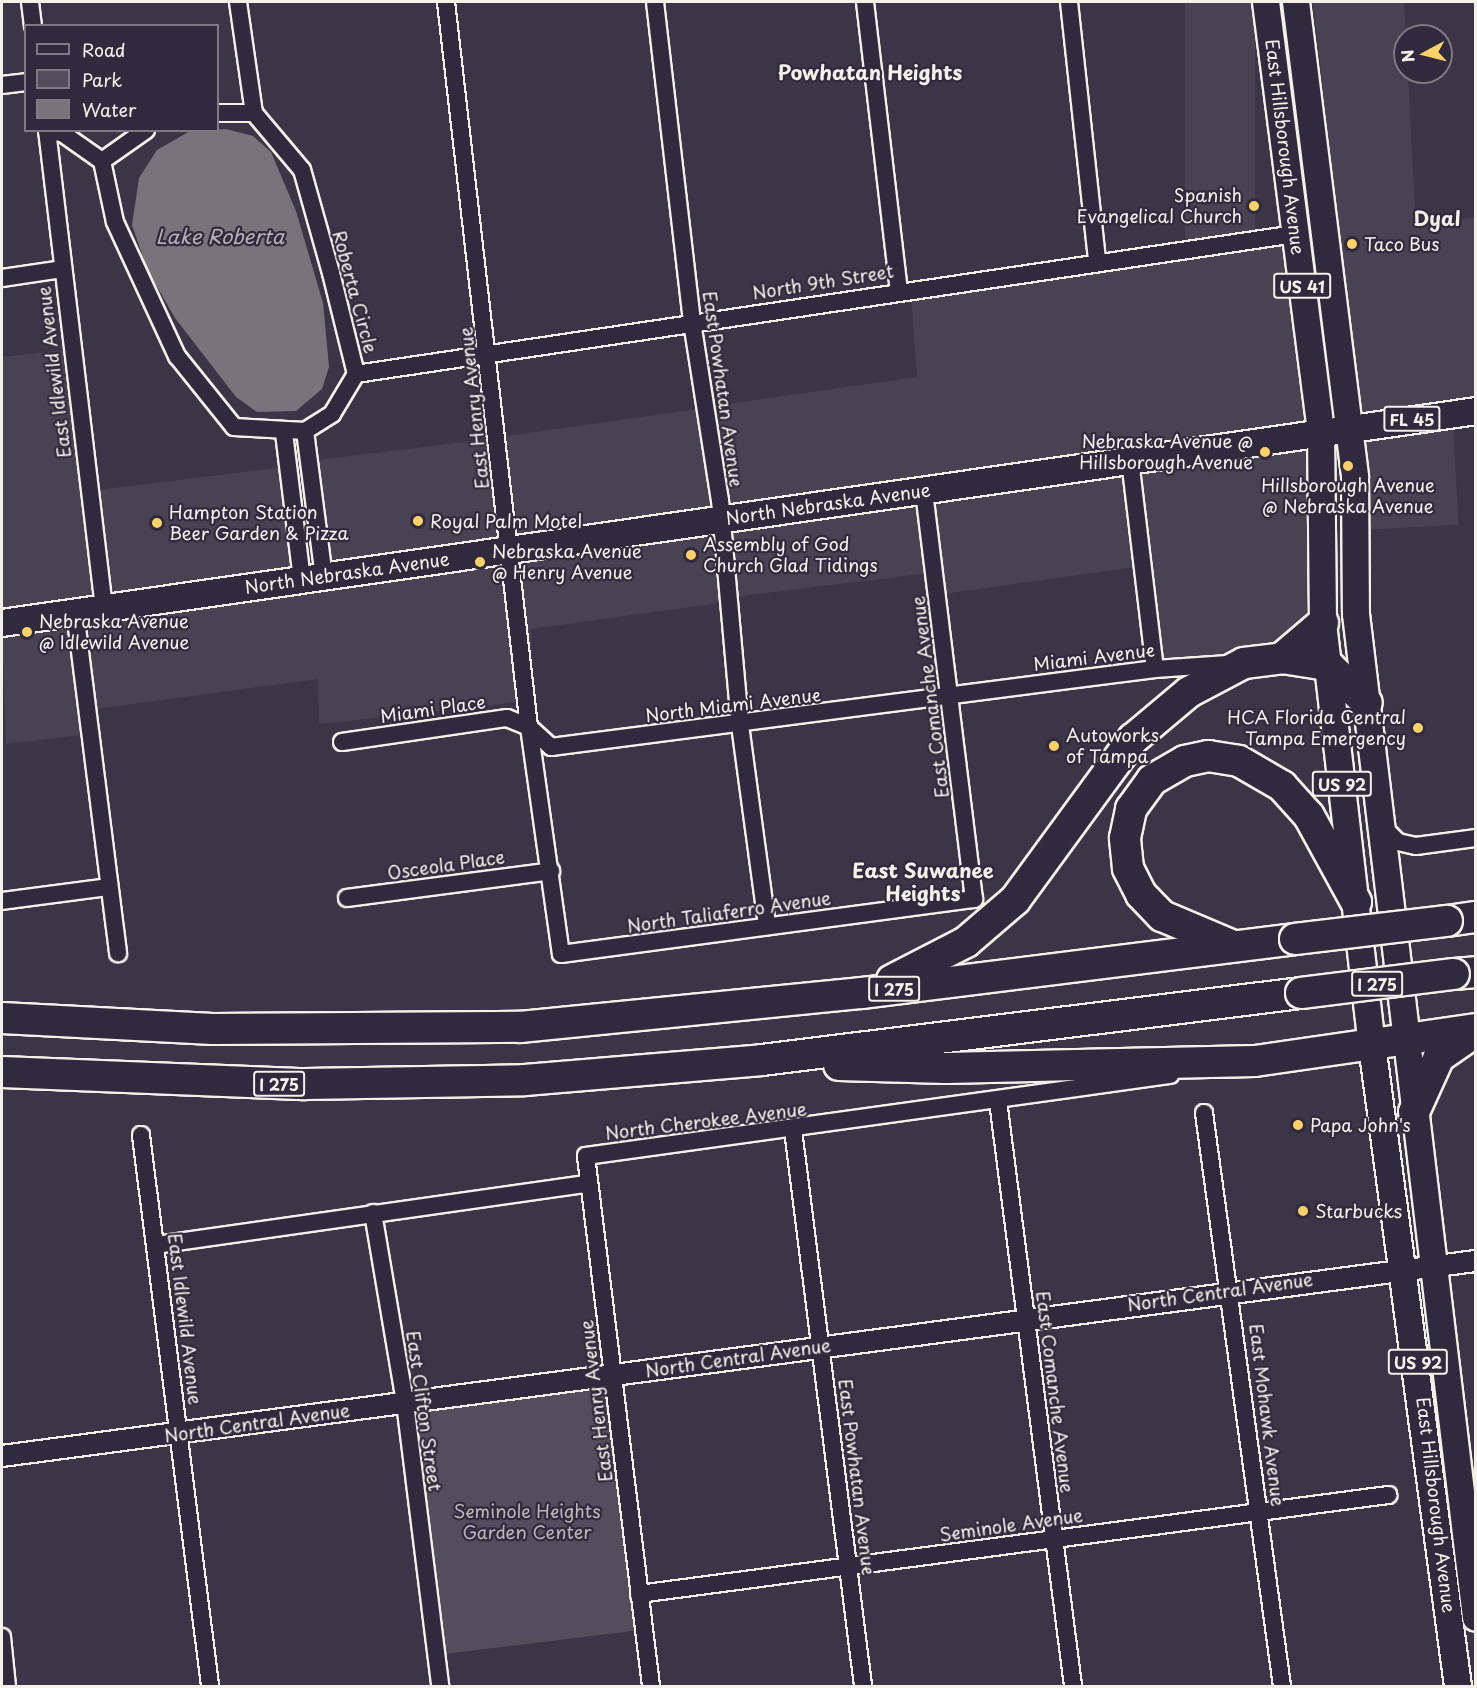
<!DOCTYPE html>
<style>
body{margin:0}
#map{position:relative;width:1477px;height:1688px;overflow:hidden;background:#3b3647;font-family:"Playpen Sans",sans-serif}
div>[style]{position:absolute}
.built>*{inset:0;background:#484352;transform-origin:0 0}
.green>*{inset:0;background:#534e5c;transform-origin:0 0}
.water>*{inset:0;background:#78747b}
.roads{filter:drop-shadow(2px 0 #f4f1e8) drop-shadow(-2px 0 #f4f1e8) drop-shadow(0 2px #f4f1e8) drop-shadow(0 -2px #f4f1e8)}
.minor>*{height:16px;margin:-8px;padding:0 8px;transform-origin:8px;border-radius:8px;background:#2f2a3d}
.tertiary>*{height:20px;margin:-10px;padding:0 10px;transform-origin:10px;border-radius:10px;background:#2f2a3d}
.primary>*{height:26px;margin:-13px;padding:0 13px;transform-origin:13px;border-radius:13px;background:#2f2a3d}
.motorway>*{height:30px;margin:-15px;padding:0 15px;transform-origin:15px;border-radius:15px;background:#2f2a3d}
.bridges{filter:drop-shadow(2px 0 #f4f1e8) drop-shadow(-2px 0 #f4f1e8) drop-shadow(0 2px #f4f1e8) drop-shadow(0 -2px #f4f1e8)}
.motorway-bridge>*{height:30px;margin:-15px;padding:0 15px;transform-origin:15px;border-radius:15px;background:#2f2a3d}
.dots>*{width:16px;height:16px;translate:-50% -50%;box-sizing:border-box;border:3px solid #2f2a3d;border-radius:50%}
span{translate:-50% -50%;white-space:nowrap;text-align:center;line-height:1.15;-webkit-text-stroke:4.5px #2f2a3d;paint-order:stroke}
.shield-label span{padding:2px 4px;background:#2f2a3d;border:2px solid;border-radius:4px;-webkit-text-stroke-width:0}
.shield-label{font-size:16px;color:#f4f1e8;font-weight:700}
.street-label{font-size:18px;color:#f4f1e8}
.poi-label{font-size:18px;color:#f4f1e8}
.right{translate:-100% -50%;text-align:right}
.left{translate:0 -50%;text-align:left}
.park-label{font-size:18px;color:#bcb8b7}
.neighbourhood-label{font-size:20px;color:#f4f1e8;font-weight:700}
.water-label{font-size:20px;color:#b6b2b2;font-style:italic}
.frame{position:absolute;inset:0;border:3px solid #f4f1e8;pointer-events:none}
.legend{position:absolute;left:24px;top:24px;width:195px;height:108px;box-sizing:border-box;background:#2f2a3d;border:2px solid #7e7a81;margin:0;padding:8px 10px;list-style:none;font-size:18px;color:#f4f1e8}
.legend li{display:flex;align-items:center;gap:12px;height:30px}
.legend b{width:30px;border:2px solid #7e7a81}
.north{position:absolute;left:1393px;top:24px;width:60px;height:60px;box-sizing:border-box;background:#2f2a3d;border:2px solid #7e7a81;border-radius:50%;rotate:263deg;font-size:16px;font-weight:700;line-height:24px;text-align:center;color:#f4f1e8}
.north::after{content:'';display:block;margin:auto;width:21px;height:27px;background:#ffd166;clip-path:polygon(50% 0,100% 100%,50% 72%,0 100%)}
</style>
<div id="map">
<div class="built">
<i style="left:1185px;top:2px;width:70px;height:237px"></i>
<i style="clip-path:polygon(1313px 2px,1404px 2px,1416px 226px,1475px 217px,1475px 404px,1360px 419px)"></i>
<i style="clip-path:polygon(1285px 242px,1307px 427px,728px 512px,713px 406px,917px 377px,911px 295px)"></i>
<i style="clip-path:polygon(63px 350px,94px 602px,2px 615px,2px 357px)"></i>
<i style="left:698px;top:409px;width:106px;height:195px;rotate:82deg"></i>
<i style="left:1453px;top:421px;width:104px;height:92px;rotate:87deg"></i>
<i style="left:489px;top:439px;width:105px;height:183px;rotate:83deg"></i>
<i style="clip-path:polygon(1309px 441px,1315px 622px,1288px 645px,1163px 661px,1138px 466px)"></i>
<i style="left:293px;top:466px;width:107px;height:199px;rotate:83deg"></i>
<i style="left:1122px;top:469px;width:99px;height:191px;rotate:82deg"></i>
<i style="left:917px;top:498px;width:76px;height:191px;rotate:83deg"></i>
<i style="clip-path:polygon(712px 528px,719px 603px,531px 629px,531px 664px,520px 555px)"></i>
<i style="clip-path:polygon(504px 557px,518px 702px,319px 724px,318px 679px,95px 709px,84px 618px)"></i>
<i style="clip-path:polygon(68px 620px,82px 735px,6px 744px,2px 630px)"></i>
</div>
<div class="green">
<i style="left:609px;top:1387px;width:245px;height:196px;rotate:83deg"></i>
</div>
<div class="water">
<i style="clip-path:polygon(226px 129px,253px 136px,271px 152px,296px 211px,323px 303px,329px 367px,322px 389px,296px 411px,257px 412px,236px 397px,175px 318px,148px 271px,132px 225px,139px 178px,157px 150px,190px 131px)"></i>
</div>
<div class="roads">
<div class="minor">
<i style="left:30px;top:2px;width:24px;rotate:83deg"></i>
<i style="left:238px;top:2px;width:112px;rotate:81.8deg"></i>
<i style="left:446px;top:2px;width:730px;rotate:83.47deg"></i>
<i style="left:529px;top:727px;width:229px;rotate:82deg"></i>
<i style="left:561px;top:954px;width:417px;rotate:-7.6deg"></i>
<i style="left:974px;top:899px;width:412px;rotate:-97deg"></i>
<i style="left:655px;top:2px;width:322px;rotate:83.4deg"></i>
<i style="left:692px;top:322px;width:180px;rotate:81.1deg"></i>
<i style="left:720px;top:500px;width:226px;rotate:84.9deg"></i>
<i style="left:740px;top:725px;width:203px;rotate:82.3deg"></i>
<i style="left:865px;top:2px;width:290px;rotate:83.3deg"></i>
<i style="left:1069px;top:2px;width:261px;rotate:83.8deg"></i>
<i style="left:2px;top:85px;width:24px;rotate:-7deg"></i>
<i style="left:47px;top:130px;width:481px;rotate:83.2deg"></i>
<i style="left:47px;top:131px;width:15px;rotate:8deg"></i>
<i style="left:62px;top:133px;width:49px;rotate:35deg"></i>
<i style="left:102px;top:161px;width:62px;rotate:78deg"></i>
<i style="left:115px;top:222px;width:148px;rotate:65.2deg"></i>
<i style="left:177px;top:356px;width:91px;rotate:51.2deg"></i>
<i style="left:234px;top:427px;width:71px;rotate:3.2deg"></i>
<i style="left:305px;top:431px;width:32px;rotate:-32deg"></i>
<i style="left:332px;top:414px;width:47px;rotate:-59deg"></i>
<i style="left:356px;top:374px;width:104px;rotate:-103.9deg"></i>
<i style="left:331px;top:273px;width:107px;rotate:-105.7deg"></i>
<i style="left:302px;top:170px;width:75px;rotate:-130.1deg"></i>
<i style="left:254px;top:113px;width:36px;rotate:180deg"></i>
<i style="left:102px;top:161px;width:54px;rotate:-35.2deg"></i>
<i style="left:2px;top:278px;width:61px;rotate:-8.5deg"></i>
<i style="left:356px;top:374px;width:949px;rotate:-8.48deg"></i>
<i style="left:305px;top:431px;width:147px;rotate:82.6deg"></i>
<i style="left:284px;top:433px;width:148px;rotate:83deg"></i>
<i style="left:1130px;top:460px;width:210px;rotate:83.2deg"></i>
<i style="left:75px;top:612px;width:344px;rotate:82.8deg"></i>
<i style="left:342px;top:742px;width:167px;rotate:-8.3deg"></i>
<i style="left:507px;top:718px;width:24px;rotate:22deg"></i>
<i style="left:529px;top:727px;width:30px;rotate:42deg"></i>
<i style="left:551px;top:747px;width:609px;rotate:-7.36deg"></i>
<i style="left:1155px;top:669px;width:73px;rotate:-3.9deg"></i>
<i style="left:1383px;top:827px;width:21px;rotate:45deg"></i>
<i style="left:1398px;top:842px;width:18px;rotate:13deg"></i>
<i style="left:1416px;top:846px;width:61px;rotate:-7.6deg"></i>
<i style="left:347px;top:898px;width:206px;rotate:-7.5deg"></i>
<i style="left:2px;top:901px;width:108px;rotate:-7.5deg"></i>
<i style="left:998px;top:1101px;width:590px;rotate:82.69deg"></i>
<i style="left:1204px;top:1113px;width:578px;rotate:82.25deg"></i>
<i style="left:793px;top:1130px;width:560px;rotate:82.82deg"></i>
<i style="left:141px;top:1135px;width:555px;rotate:82.86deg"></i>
<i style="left:373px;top:1213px;width:193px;rotate:80.4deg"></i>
<i style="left:405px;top:1403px;width:285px;rotate:82.9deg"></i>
<i style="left:156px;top:1245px;width:437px;rotate:-8.1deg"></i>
<i style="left:639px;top:1594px;width:756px;rotate:-7.53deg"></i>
<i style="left:2px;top:1637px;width:49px;rotate:84.2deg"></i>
<i style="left:651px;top:1686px;width:534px;rotate:-96.99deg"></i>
<i style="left:586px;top:1156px;width:590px;rotate:-7.9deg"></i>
</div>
<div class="tertiary">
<i style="left:2px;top:1456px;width:1487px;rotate:-7.54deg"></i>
</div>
<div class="primary">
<i style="left:1266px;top:2px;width:434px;rotate:82.7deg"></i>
<i style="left:1321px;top:432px;width:191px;rotate:89.4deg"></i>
<i style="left:1323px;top:623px;width:425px;rotate:83.4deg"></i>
<i style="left:1372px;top:1045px;width:647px;rotate:82.36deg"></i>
<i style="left:1296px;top:2px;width:479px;rotate:82.9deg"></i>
<i style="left:1355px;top:477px;width:137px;rotate:89.6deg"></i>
<i style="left:1356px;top:614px;width:1011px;rotate:83.18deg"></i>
<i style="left:2px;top:623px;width:1489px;rotate:-8.18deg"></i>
</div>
<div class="motorway">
<i style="left:1282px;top:658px;width:54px;rotate:-40.5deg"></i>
<i style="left:1447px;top:921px;width:29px;rotate:-8deg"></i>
<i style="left:1231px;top:945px;width:75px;rotate:-157.2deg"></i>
<i style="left:1162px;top:916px;width:30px;rotate:-134deg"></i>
<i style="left:1141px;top:894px;width:29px;rotate:-117deg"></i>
<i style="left:1128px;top:868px;width:30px;rotate:-96deg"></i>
<i style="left:1125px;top:838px;width:30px;rotate:-78deg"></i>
<i style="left:1131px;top:809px;width:36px;rotate:-54deg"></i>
<i style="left:1152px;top:780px;width:38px;rotate:-30deg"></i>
<i style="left:1185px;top:761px;width:24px;rotate:-12deg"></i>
<i style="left:1208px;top:756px;width:31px;rotate:9deg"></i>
<i style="left:1239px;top:761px;width:50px;rotate:30.2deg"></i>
<i style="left:1282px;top:786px;width:40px;rotate:48deg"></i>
<i style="left:1309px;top:816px;width:98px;rotate:61.3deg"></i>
<i style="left:1454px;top:974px;width:22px;rotate:-5deg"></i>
<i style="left:892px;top:980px;width:83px;rotate:-27.2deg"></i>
<i style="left:966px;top:942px;width:65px;rotate:-40.6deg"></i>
<i style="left:1015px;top:900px;width:200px;rotate:-53.8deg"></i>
<i style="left:1133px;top:739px;width:73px;rotate:-40deg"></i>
<i style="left:1189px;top:692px;width:62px;rotate:-27.8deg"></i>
<i style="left:1244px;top:663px;width:38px;rotate:-7deg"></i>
<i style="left:1282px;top:658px;width:47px;rotate:8.7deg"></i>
<i style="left:1328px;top:665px;width:54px;rotate:44.3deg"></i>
<i style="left:2px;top:1018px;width:211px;rotate:3deg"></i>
<i style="left:213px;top:1029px;width:307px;rotate:-0.4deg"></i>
<i style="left:520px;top:1027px;width:344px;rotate:-5.7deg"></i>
<i style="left:862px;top:993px;width:436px;rotate:-7.1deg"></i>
<i style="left:839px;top:1065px;width:107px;rotate:1.6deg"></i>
<i style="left:946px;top:1068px;width:309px;rotate:-1.3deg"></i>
<i style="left:1255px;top:1061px;width:223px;rotate:-8.2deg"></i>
<i style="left:2px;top:1072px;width:303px;rotate:2.3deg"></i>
<i style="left:305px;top:1084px;width:220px;rotate:-1deg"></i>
<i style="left:525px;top:1080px;width:238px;rotate:-4.8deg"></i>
<i style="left:762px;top:1060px;width:543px;rotate:-7.09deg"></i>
<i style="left:1414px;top:1112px;width:60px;rotate:-65.6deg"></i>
<i style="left:1439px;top:1057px;width:44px;rotate:-34.8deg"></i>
</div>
</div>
<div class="bridges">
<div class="motorway-bridge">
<i style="left:1295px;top:939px;width:153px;rotate:-6.8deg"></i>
<i style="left:1301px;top:993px;width:154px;rotate:-7.1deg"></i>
</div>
</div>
<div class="dots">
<i style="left:1254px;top:206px;background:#ffd166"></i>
<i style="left:1352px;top:244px;background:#ffd166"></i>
<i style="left:1265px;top:452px;background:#ffd166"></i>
<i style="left:1348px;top:466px;background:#ffd166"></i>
<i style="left:418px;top:521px;background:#ffd166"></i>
<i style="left:157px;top:523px;background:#ffd166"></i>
<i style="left:691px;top:555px;background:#ffd166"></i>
<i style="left:480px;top:562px;background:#ffd166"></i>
<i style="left:27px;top:632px;background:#ffd166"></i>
<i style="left:1418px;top:728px;background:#ffd166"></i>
<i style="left:1054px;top:746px;background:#ffd166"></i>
<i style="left:1298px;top:1125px;background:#ffd166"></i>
<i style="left:1303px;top:1211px;background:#ffd166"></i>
</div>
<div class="shield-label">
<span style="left:1302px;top:286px">US 41</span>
<span style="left:1412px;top:419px">FL 45</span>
<span style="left:1342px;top:784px">US 92</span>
<span style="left:1377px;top:984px">I 275</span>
<span style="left:894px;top:989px">I 275</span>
<span style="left:279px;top:1084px">I 275</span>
<span style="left:1418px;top:1362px">US 92</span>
</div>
<div class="street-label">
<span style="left:1285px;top:147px;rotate:83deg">East Hillsborough Avenue</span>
<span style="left:823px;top:282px;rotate:-9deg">North 9th Street</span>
<span style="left:355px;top:292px;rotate:75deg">Roberta Circle</span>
<span style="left:54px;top:372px;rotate:-97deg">East Idlewild Avenue</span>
<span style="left:723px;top:389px;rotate:82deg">East Powhatan Avenue</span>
<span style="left:474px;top:408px;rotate:-96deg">East Henry Avenue</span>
<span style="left:828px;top:504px;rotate:-8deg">North Nebraska Avenue</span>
<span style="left:347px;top:573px;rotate:-8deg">North Nebraska Avenue</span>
<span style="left:1094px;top:657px;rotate:-7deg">Miami Avenue</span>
<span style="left:930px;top:697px;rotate:-97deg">East Comanche Avenue</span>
<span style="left:733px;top:705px;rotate:-7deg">North Miami Avenue</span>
<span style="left:433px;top:709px;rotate:-8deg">Miami Place</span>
<span style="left:446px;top:865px;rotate:-8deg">Osceola Place</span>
<span style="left:729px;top:912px;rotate:-8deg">North Taliaferro Avenue</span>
<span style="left:706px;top:1121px;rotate:-7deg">North Cherokee Avenue</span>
<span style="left:1220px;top:1292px;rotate:-8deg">North Central Avenue</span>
<span style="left:185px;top:1319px;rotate:83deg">East Idlewild Avenue</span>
<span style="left:738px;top:1358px;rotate:-8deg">North Central Avenue</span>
<span style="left:1055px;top:1392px;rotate:83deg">East Comanche Avenue</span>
<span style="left:596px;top:1401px;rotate:-97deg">East Henry Avenue</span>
<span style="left:424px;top:1411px;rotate:82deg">East Clifton Street</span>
<span style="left:1267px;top:1415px;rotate:83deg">East Mohawk Avenue</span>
<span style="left:257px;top:1423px;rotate:-8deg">North Central Avenue</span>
<span style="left:857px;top:1477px;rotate:83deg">East Powhatan Avenue</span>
<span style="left:1436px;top:1505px;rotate:83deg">East Hillsborough Avenue</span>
<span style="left:1011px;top:1525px;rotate:-8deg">Seminole Avenue</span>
</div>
<div class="poi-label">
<span class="right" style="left:1242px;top:206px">Spanish<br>Evangelical Church</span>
<span class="left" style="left:1364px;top:244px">Taco Bus</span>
<span class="right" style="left:1253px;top:452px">Nebraska Avenue @<br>Hillsborough Avenue</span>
<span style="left:1348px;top:496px">Hillsborough Avenue<br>@ Nebraska Avenue</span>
<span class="left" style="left:169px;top:523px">Hampton Station<br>Beer Garden &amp; Pizza</span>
<span class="left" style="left:430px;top:521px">Royal Palm Motel</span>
<span class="left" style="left:703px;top:555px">Assembly of God<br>Church Glad Tidings</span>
<span class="left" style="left:492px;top:562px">Nebraska Avenue<br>@ Henry Avenue</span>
<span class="left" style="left:39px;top:632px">Nebraska Avenue<br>@ Idlewild Avenue</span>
<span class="right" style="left:1406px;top:728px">HCA Florida Central<br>Tampa Emergency</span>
<span class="left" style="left:1066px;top:746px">Autoworks<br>of Tampa</span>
<span class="left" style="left:1310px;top:1125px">Papa John's</span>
<span class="left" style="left:1315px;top:1211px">Starbucks</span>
</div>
<div class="park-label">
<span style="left:527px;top:1522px">Seminole Heights<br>Garden Center</span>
</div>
<div class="neighbourhood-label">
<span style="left:870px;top:72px">Powhatan Heights</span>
<span style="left:1437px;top:218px">Dyal</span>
<span style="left:923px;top:882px">East Suwanee<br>Heights</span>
</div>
<div class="water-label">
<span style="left:220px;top:236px">Lake Roberta</span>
</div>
<div class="frame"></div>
<ul class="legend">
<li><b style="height:8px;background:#2f2a3d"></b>Road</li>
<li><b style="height:16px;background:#534e5c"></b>Park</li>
<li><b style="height:16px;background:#78747b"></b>Water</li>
</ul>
<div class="north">N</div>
</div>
